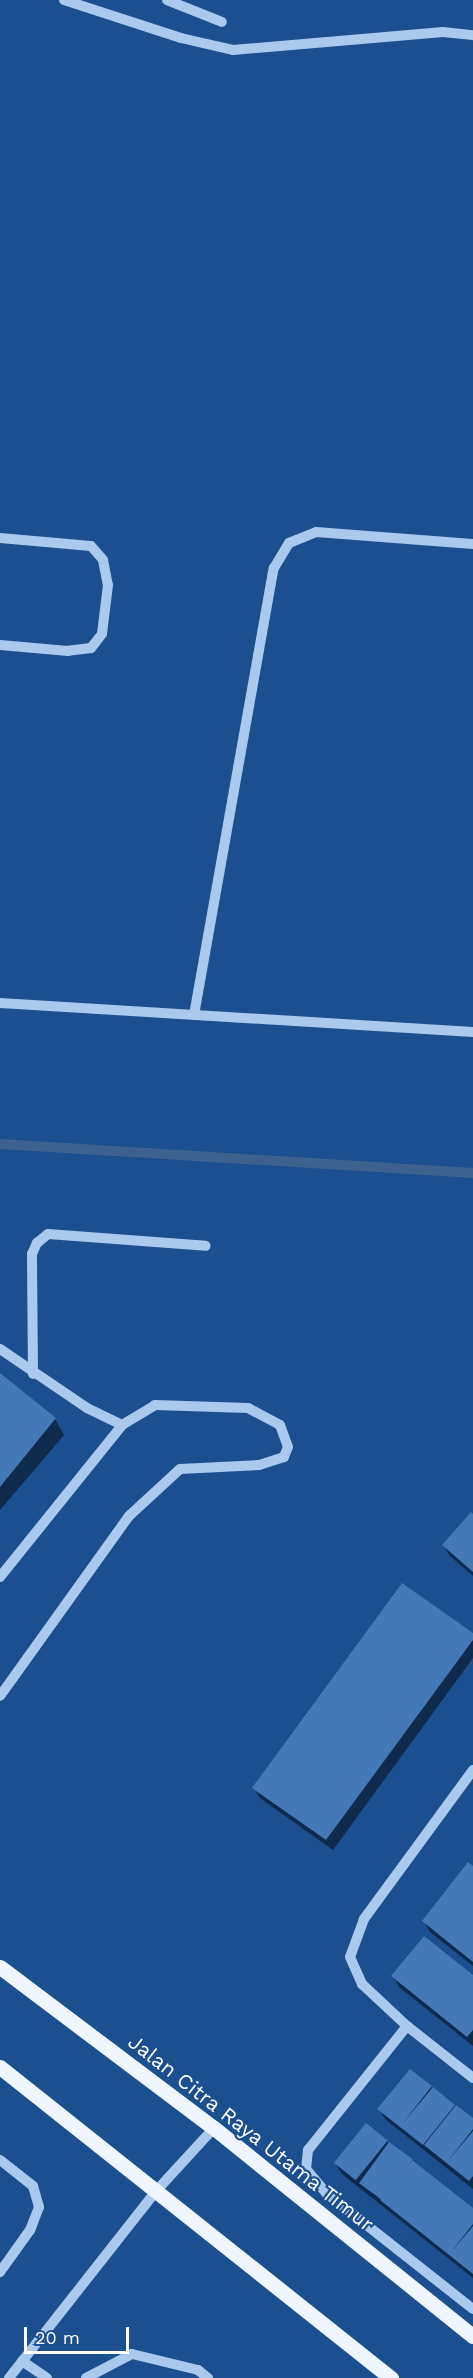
<!DOCTYPE html>
<style>
body{margin:0}
#map{position:relative;width:473px;height:2378px;overflow:hidden;background:#1b4f8f;font-family:"Work Sans",sans-serif}
div>[style]{position:absolute}
.shadow>*{inset:0;background:#0007}
.stream>*{height:10px;margin:-5px;padding:0 5px;transform-origin:5px;border-radius:5px;background:#3c6290}
.building>*{inset:0;background:#4478b7;transform-origin:0 0}
.minor>*{height:10px;margin:-5px;padding:0 5px;transform-origin:5px;border-radius:5px;background:#a9c9ee}
.major>*{height:15px;margin:-7.5px;padding:0 7.5px;transform-origin:7.5px;border-radius:7.5px;background:#f0f6ff}
span{translate:-50% -50%;white-space:nowrap;text-align:center;line-height:1.15;-webkit-text-stroke:4.5px #1b4f8f;paint-order:stroke}
.street-label{font-size:21px;color:#fff}
.scale{position:absolute;left:24px;top:2327px;width:105px;height:27px;box-sizing:border-box;border:3px solid #fff;border-top:0;padding-left:8px;font-size:18px;line-height:21px;white-space:nowrap;color:#fff;-webkit-text-stroke:4px #1b4f8f;paint-order:stroke}
</style>
<div id="map">
<div class="shadow">
<i style="clip-path:polygon(0 1375px,55px 1419px,64px 1435px,0 1510px)"></i>
<i style="clip-path:polygon(473px 1516px,473px 1576px,450px 1556px,444px 1546px)"></i>
<i style="clip-path:polygon(473px 1635px,473px 1658px,333px 1850px,260px 1798px,254px 1788px)"></i>
<i style="clip-path:polygon(473px 1868px,473px 1966px,430px 1932px,424px 1921px)"></i>
<i style="clip-path:polygon(393px 1976px,473px 1977px,473px 2046px,399px 1987px)"></i>
<i style="clip-path:polygon(431px 2087px,473px 2120px,473px 2189px,385px 2119px,379px 2109px)"></i>
<i style="clip-path:polygon(366px 2125px,473px 2210px,473px 2278px,342px 2174px,335px 2163px)"></i>
</div>
<div class="stream">
<i style="left:0;top:1144px;width:474px;rotate:3.5deg"></i>
</div>
<div class="building">
<i style="clip-path:polygon(0 1373px,56px 1418px,0 1487px)"></i>
<i style="clip-path:polygon(471px 1512px,473px 1514px,473px 1572px,442px 1545px)"></i>
<i style="clip-path:polygon(402px 1583px,473px 1633px,473px 1640px,326px 1840px,252px 1788px)"></i>
<i style="clip-path:polygon(468px 1862px,473px 1866px,473px 1962px,422px 1921px)"></i>
<i style="clip-path:polygon(424px 1936px,473px 1975px,473px 2030px,467px 2037px,391px 1976px)"></i>
<i style="clip-path:polygon(410px 2069px,432px 2086px,402px 2124px,433px 2087px,455px 2105px,423px 2145px,377px 2109px)"></i>
<i style="clip-path:polygon(456px 2105px,473px 2118px,473px 2129px,448px 2161px,473px 2131px,473px 2176px,469px 2181px,424px 2145px)"></i>
<i style="left:366px;top:2123px;width:28px;height:51px;rotate:39deg"></i>
<i style="left:389px;top:2142px;width:29px;height:51px;rotate:36deg"></i>
<i style="clip-path:polygon(412px 2160px,473px 2208px,473px 2224px,451px 2252px,473px 2226px,473px 2274px,380px 2200px)"></i>
</div>
<div class="minor">
<i style="left:64px;top:0;width:123px;rotate:18deg"></i>
<i style="left:181px;top:38px;width:53px;rotate:13deg"></i>
<i style="left:233px;top:50px;width:211px;rotate:-4.9deg"></i>
<i style="left:443px;top:32px;width:30px;rotate:6deg"></i>
<i style="left:167px;top:0;width:59px;rotate:21.8deg"></i>
<i style="left:0;top:538px;width:91px;rotate:5deg"></i>
<i style="left:91px;top:546px;width:18px;rotate:49deg"></i>
<i style="left:103px;top:560px;width:25px;rotate:79deg"></i>
<i style="left:108px;top:585px;width:49px;rotate:97deg"></i>
<i style="left:102px;top:634px;width:18px;rotate:128deg"></i>
<i style="left:91px;top:648px;width:23px;rotate:173deg"></i>
<i style="left:68px;top:651px;width:68px;rotate:-175deg"></i>
<i style="left:0;top:1003px;width:474px;rotate:3.5deg"></i>
<i style="left:194px;top:1015px;width:454px;rotate:-79.9deg"></i>
<i style="left:274px;top:568px;width:29px;rotate:-59deg"></i>
<i style="left:289px;top:543px;width:29px;rotate:-22deg"></i>
<i style="left:316px;top:532px;width:157px;rotate:4.4deg"></i>
<i style="left:0;top:1349px;width:105px;rotate:34.1deg"></i>
<i style="left:87px;top:1408px;width:39px;rotate:26deg"></i>
<i style="left:33px;top:1374px;width:120px;rotate:-90.5deg"></i>
<i style="left:32px;top:1254px;width:12px;rotate:-66deg"></i>
<i style="left:37px;top:1243px;width:14px;rotate:-39deg"></i>
<i style="left:48px;top:1234px;width:158px;rotate:4.3deg"></i>
<i style="left:0;top:1577px;width:195px;rotate:-51.2deg"></i>
<i style="left:122px;top:1425px;width:39px;rotate:-31deg"></i>
<i style="left:155px;top:1405px;width:93px;rotate:1.8deg"></i>
<i style="left:248px;top:1408px;width:36px;rotate:28deg"></i>
<i style="left:280px;top:1425px;width:23px;rotate:70deg"></i>
<i style="left:288px;top:1447px;width:11px;rotate:112deg"></i>
<i style="left:284px;top:1457px;width:26px;rotate:162deg"></i>
<i style="left:259px;top:1465px;width:79px;rotate:177.1deg"></i>
<i style="left:180px;top:1469px;width:69px;rotate:137.3deg"></i>
<i style="left:129px;top:1516px;width:221px;rotate:125.6deg"></i>
<i style="left:473px;top:1770px;width:185px;rotate:126.2deg"></i>
<i style="left:364px;top:1919px;width:40px;rotate:110.2deg"></i>
<i style="left:350px;top:1957px;width:30px;rotate:66deg"></i>
<i style="left:362px;top:1984px;width:62px;rotate:43deg"></i>
<i style="left:407px;top:2026px;width:84px;rotate:38.2deg"></i>
<i style="left:407px;top:2026px;width:159px;rotate:128.6deg"></i>
<i style="left:308px;top:2150px;width:19px;rotate:96deg"></i>
<i style="left:306px;top:2169px;width:31px;rotate:50deg"></i>
<i style="left:326px;top:2193px;width:187px;rotate:38.3deg"></i>
<i style="left:0;top:2160px;width:42px;rotate:38.2deg"></i>
<i style="left:33px;top:2186px;width:22px;rotate:74deg"></i>
<i style="left:39px;top:2207px;width:25px;rotate:111deg"></i>
<i style="left:30px;top:2230px;width:52px;rotate:125.5deg"></i>
<i style="left:22px;top:2361px;width:30px;rotate:34deg"></i>
<i style="left:9px;top:2378px;width:239px;rotate:-51.8deg"></i>
<i style="left:157px;top:2190px;width:84px;rotate:-47.4deg"></i>
<i style="left:86px;top:2378px;width:52px;rotate:-27.6deg"></i>
<i style="left:132px;top:2354px;width:68px;rotate:13.6deg"></i>
<i style="left:198px;top:2370px;width:13px;rotate:39deg"></i>
</div>
<div class="major">
<i style="left:0;top:1967px;width:268px;rotate:37deg"></i>
<i style="left:214px;top:2128px;width:332px;rotate:38.8deg"></i>
<i style="left:0;top:2067px;width:500px;rotate:38.5deg"></i>
</div>
<div class="street-label">
<span style="left:251px;top:2133px;rotate:38deg">Jalan Citra Raya Utama Timur</span>
</div>
<div class="scale">20 m</div>
</div>
